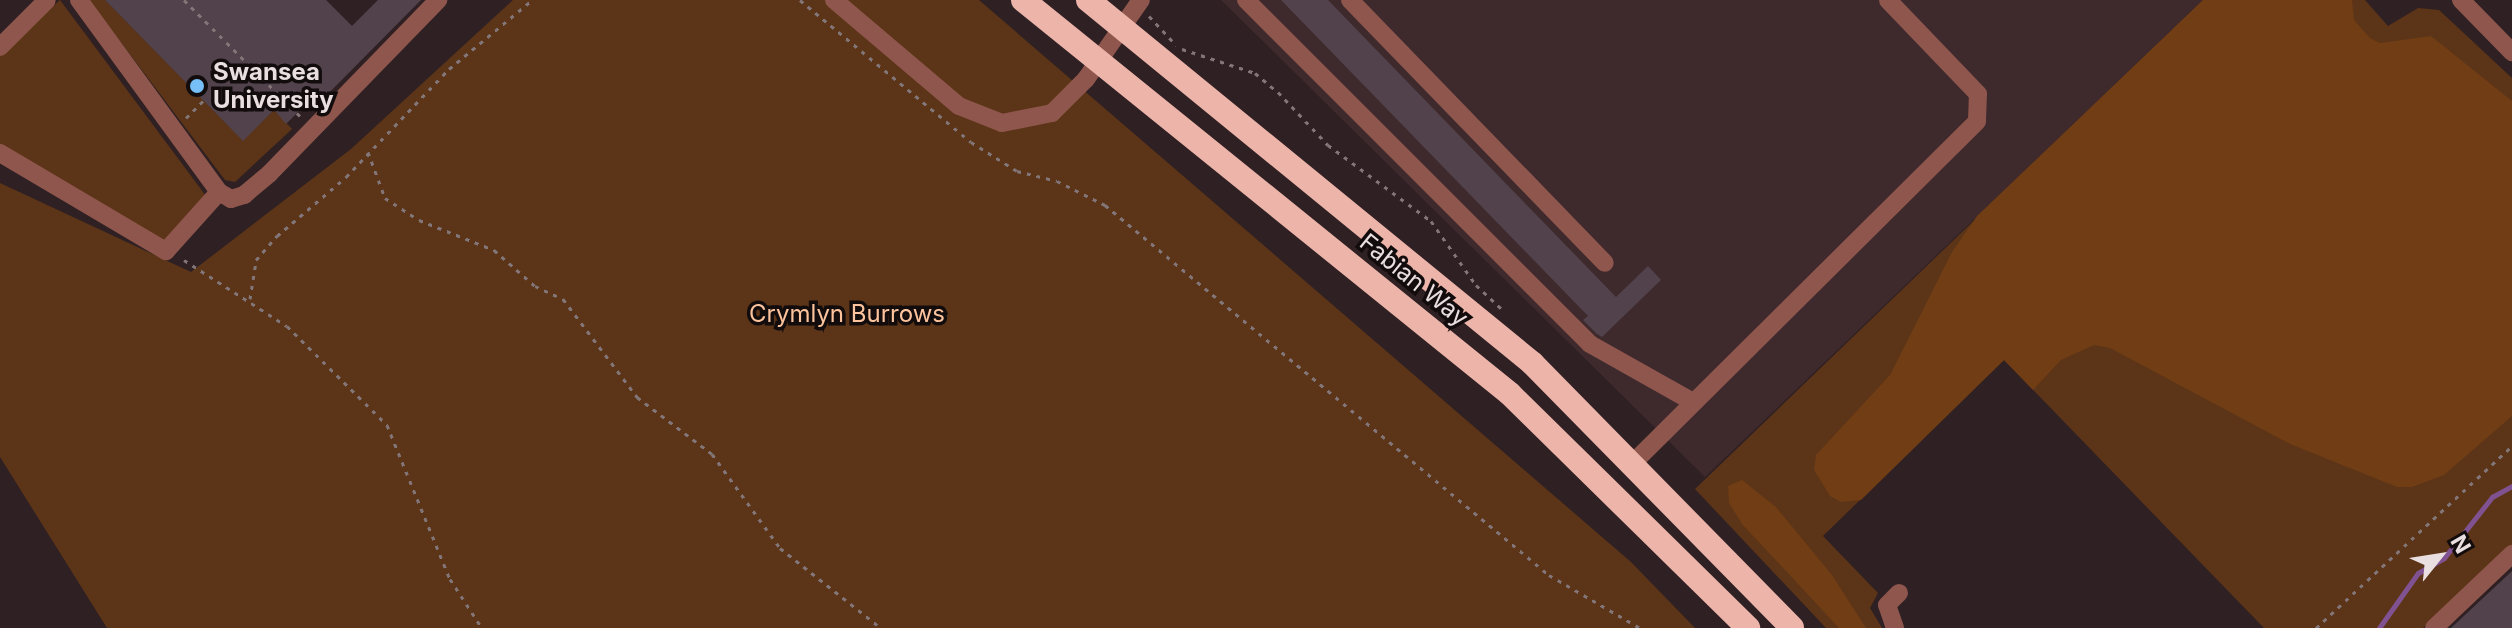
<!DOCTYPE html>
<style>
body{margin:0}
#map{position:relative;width:2512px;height:628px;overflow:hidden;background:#2f2023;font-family:Inter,sans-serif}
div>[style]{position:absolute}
.built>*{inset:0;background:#3e292d}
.green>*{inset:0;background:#5c3417}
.forest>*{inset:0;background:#703d15}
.stream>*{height:5px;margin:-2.5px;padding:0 2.5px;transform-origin:2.5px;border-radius:2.5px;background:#815291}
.building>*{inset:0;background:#51424b}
.path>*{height:3px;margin-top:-1.5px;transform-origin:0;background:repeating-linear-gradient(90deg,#837679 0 4px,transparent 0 10px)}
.minor>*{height:18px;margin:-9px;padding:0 9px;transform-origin:9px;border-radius:9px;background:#8e564c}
.highway>*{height:24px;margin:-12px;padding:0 12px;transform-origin:12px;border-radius:12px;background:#edb4aa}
.dots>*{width:22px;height:22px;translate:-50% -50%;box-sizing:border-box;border:4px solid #120c0d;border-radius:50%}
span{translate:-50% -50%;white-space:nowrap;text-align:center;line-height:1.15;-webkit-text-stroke:7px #120c0d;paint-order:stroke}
.poi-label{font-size:24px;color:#e9dee0;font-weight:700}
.left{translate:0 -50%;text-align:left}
.street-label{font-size:24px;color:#e9dee0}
.park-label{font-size:24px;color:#fdc39c}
.north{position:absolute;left:2400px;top:516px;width:80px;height:80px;-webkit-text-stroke:6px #120c0d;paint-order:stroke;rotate:60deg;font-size:22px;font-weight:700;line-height:32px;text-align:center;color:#e9dee0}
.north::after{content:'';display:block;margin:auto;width:28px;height:36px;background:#e9dee0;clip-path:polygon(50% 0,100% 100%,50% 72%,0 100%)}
</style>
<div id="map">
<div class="built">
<i style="clip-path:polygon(1221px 0,2203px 0,1705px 477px)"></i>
</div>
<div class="green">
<i style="clip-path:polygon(60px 0,206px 196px,164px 243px,0 148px,0 55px)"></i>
<i style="clip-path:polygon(89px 0,105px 0,243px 140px,274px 110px,292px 129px,235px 182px,225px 180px)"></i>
<i style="clip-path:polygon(513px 0,979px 0,1631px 562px,1695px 628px,107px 628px,0 457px,0 183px,191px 272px,351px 149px)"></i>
<i style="clip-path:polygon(2203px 0,2365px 0,2388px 26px,2418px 8px,2439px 10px,2512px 78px,2512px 545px,2423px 628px,2264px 628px,2004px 360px,1823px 536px,1878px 593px,1870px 608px,1882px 628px,1826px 628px,1695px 489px)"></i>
</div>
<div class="forest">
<i style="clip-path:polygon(2203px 0,2352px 0,2354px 20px,2370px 38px,2380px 43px,2431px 36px,2512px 101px,2512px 416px,2444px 475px,2412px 487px,2397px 487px,2290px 444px,2110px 348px,2094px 345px,2061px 360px,2033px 390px,2004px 360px,1861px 500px,1841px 502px,1830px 496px,1814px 470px,1816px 455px,1890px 375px,1952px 252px,1977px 216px)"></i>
<i style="clip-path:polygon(1742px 480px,1776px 507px,1832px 575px,1866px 628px,1839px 628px,1742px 524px,1729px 503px,1728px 486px)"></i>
</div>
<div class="stream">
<i style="left:2379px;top:628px;width:67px;rotate:-54.7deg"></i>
<i style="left:2418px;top:573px;width:30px;rotate:-30deg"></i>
<i style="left:2444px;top:558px;width:78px;rotate:-51.8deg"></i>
<i style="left:2492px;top:497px;width:23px;rotate:-29deg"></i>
</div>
<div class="building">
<i style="clip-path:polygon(105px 0,326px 0,352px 26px,378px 0,421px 0,310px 112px,304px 106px,286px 124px,274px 110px,243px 141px)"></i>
<i style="clip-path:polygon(1281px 0,1328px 0,1616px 297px,1648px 266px,1661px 280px,1602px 337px,1597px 334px,1583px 320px,1588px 316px)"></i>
<i style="clip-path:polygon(2512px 571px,2512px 628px,2451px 628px)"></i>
</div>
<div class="path">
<i style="left:184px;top:0;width:164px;rotate:45deg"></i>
<i style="left:800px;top:0;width:222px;rotate:39.7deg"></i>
<i style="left:971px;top:142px;width:54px;rotate:32.2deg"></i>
<i style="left:1017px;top:171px;width:41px;rotate:14deg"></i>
<i style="left:1057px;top:181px;width:54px;rotate:26.6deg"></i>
<i style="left:1105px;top:205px;width:578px;rotate:39.81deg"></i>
<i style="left:1549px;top:575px;width:105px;rotate:30.2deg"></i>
<i style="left:1149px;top:16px;width:40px;rotate:47deg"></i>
<i style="left:1182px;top:49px;width:77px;rotate:18.2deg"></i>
<i style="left:1255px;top:73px;width:30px;rotate:40deg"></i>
<i style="left:1278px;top:92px;width:73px;rotate:46.7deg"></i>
<i style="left:1328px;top:145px;width:128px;rotate:36.4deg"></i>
<i style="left:1431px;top:221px;width:78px;rotate:54.9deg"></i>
<i style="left:1476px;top:285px;width:38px;rotate:43deg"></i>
<i style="left:186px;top:118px;width:24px;rotate:-45deg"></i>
<i style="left:368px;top:152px;width:49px;rotate:69.7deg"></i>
<i style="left:385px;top:198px;width:40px;rotate:32.9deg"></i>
<i style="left:419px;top:220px;width:81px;rotate:21.8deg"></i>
<i style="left:494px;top:250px;width:55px;rotate:41.3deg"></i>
<i style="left:535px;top:286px;width:31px;rotate:25deg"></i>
<i style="left:563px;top:299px;width:123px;rotate:52.9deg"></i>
<i style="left:637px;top:397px;width:94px;rotate:37.2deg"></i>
<i style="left:712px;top:454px;width:116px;rotate:54.1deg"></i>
<i style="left:780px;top:548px;width:129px;rotate:38.4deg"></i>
<i style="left:184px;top:260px;width:122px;rotate:32.7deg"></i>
<i style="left:287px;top:326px;width:141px;rotate:44.7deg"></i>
<i style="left:387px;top:425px;width:166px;rotate:67.8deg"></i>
<i style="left:450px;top:579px;width:59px;rotate:56.9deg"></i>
<i style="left:250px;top:299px;width:39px;rotate:-81deg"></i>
<i style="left:256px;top:260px;width:32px;rotate:-49deg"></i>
<i style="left:277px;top:236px;width:91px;rotate:-40.5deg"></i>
<i style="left:346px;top:177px;width:149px;rotate:-46.4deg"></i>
<i style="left:449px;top:69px;width:108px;rotate:-39.7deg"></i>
<i style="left:2316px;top:628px;width:267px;rotate:-42.9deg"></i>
</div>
<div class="minor">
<i style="left:79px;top:0;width:238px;rotate:53.9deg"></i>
<i style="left:219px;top:192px;width:14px;rotate:30deg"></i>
<i style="left:231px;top:199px;width:14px;rotate:-17deg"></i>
<i style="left:244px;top:195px;width:33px;rotate:-40deg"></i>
<i style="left:269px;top:174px;width:243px;rotate:-45.8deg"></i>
<i style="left:834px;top:0;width:164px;rotate:40.3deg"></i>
<i style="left:959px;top:106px;width:46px;rotate:21.6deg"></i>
<i style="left:1002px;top:123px;width:51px;rotate:-11.3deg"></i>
<i style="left:1052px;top:113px;width:48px;rotate:-45deg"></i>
<i style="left:1086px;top:79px;width:96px;rotate:-55.2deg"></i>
<i style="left:1246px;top:0;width:486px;rotate:45deg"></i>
<i style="left:1590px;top:344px;width:118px;rotate:29.4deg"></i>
<i style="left:1350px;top:0;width:366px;rotate:45.9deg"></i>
<i style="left:2461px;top:0;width:73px;rotate:45.6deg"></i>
<i style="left:0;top:47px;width:66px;rotate:-45deg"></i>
<i style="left:0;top:153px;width:193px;rotate:30.6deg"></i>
<i style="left:166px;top:251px;width:79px;rotate:-48.1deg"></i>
<i style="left:1632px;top:464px;width:486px;rotate:-44.8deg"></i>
<i style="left:1977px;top:121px;width:27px;rotate:-88deg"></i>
<i style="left:1978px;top:94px;width:130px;rotate:-133.8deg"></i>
<i style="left:1895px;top:628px;width:24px;rotate:-109deg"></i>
<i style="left:1887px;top:605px;width:17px;rotate:-45deg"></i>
<i style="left:2434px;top:628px;width:108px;rotate:-43.5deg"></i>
</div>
<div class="highway">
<i style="left:1023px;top:0;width:626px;rotate:38.97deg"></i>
<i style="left:1510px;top:394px;width:334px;rotate:44.5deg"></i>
<i style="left:1088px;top:0;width:574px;rotate:39.27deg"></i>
<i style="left:1532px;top:363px;width:371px;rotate:45.5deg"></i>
</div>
<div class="dots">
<i style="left:197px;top:86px;background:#77bff7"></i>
</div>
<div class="poi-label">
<span class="left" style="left:213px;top:86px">Swansea<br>University</span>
</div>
<div class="street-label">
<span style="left:1414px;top:280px;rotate:39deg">Fabian Way</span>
</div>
<div class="park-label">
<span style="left:847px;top:314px">Crymlyn Burrows</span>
</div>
<div class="north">N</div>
</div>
